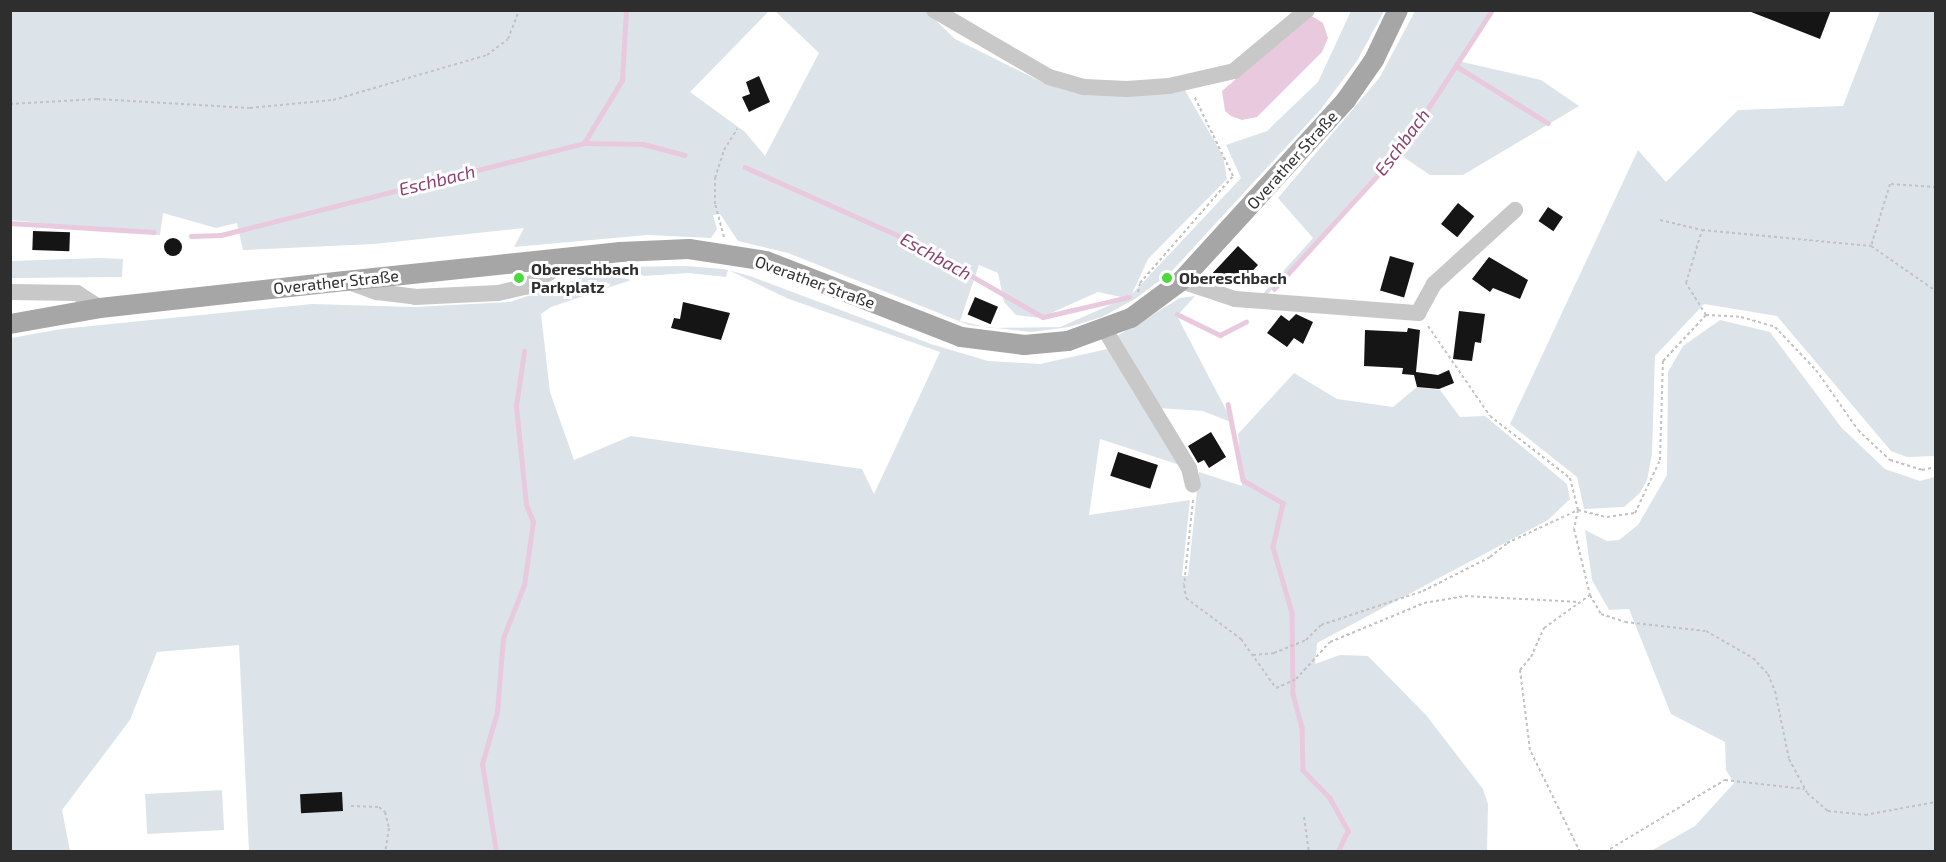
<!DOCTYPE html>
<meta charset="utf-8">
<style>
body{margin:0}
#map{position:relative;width:1946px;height:862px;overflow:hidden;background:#fff;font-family:"Exo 2",sans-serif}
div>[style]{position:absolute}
.green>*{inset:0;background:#dce4ea;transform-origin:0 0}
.water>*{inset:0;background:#e9c9de}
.stream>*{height:4.5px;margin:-2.25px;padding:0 2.25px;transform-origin:2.25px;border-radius:2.25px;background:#e9c9de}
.building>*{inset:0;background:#151515;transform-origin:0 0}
.round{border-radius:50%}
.path>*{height:2px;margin-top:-1px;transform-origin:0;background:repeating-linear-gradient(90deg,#c2c2c2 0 3px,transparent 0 6px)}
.minor>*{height:16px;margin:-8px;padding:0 8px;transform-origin:8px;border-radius:8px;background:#c8c8c8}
.major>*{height:20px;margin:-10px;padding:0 10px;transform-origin:10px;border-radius:10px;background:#a6a6a6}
.dots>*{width:16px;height:16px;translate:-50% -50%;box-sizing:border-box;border:3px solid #fff;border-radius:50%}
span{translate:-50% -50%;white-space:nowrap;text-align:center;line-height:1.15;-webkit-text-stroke:6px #fff;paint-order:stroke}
.street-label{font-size:16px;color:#2e2e2e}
.poi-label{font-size:16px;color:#2e2e2e;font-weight:700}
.left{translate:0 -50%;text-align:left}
.water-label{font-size:18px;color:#8a4170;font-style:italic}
.frame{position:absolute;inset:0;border:12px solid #2e2e2e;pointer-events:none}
</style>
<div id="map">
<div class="green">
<i style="clip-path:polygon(evenodd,10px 11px,769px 11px,690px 92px,745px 132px,765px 156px,819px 53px,775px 11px,926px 11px,955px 39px,1044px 83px,1183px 87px,1223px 156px,1227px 179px,1148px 259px,1132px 294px,1241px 178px,1226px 145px,1267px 131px,1318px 82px,1351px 11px,1384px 11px,1357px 61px,1321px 109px,1171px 272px,1135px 299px,1102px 317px,1069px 327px,1031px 332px,969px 325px,788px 253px,738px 241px,720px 214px,713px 215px,717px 229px,711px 238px,647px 235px,514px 247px,524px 228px,374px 244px,243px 250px,237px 223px,216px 228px,163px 213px,160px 235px,11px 220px,10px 11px,979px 265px,998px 273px,1004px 302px,1016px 315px,1040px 318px,1098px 292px,1126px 298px,1060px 327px,990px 328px,960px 321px,979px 265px)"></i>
<i style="clip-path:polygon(1415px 11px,1491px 11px,1458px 61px,1541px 80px,1579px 106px,1463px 175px,1430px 175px,1396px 152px,1265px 297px,1260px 297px,1313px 238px,1278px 198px,1380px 77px)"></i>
<i style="clip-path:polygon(1880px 11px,1935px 11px,1935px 456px,1907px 457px,1891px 451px,1777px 316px,1704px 304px,1655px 356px,1652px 454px,1647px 480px,1640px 493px,1624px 507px,1584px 509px,1577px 477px,1510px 424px,1638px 150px,1666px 182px,1738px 110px,1843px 106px)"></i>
<i style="clip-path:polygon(101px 258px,123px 259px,122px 277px,11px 278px,11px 261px)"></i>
<i style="clip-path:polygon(686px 266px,724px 269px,750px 276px,931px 344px,988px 361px,1040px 364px,1112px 348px,1186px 467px,1100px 439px,1089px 515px,1190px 500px,1182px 576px,1188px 576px,1199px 472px,1242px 486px,1238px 434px,1294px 373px,1337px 399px,1393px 407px,1417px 387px,1440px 390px,1460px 417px,1485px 416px,1567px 484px,1570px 499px,1548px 520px,1317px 643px,1315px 664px,1340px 655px,1368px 656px,1426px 715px,1483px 789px,1488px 804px,1487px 851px,249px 851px,239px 645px,157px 652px,130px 720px,62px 810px,70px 851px,11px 852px,11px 338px,61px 329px,312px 304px,414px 307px,510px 302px,589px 275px,613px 275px,631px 280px,551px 307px,541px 314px,550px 392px,574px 460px,631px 436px,862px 469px,874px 494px,940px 352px,789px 299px,728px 270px,726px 277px,688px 273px,644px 276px,618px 267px)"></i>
<i style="clip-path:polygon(1195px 296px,1177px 316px,1233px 423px,1203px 411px,1157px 408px,1117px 336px,1180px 298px)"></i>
<i style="clip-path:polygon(1720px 320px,1770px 332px,1841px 427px,1885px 469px,1920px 481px,1935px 477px,1935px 851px,1651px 851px,1695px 826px,1734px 783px,1726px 770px,1725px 742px,1671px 714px,1629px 609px,1609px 610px,1592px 580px,1585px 530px,1607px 541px,1619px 540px,1638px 525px,1667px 475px,1668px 372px,1683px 346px)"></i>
<i style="left:222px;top:790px;width:40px;height:77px;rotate:87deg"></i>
</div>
<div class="water">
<i style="clip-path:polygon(1310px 15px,1323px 23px,1328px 38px,1322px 52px,1257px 117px,1242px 120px,1231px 116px,1225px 111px,1222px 91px)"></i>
</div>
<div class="stream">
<i style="left:1456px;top:66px;width:108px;rotate:31.8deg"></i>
<i style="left:584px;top:143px;width:74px;rotate:-58.9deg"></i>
<i style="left:622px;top:80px;width:70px;rotate:-86.7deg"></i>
<i style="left:745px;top:167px;width:184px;rotate:24.1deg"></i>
<i style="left:913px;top:242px;width:150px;rotate:30deg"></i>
<i style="left:1043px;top:317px;width:88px;rotate:-13.1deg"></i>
<i style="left:10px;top:223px;width:144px;rotate:3.6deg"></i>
<i style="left:191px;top:236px;width:30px;rotate:-2deg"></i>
<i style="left:221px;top:235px;width:374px;rotate:-14.2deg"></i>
<i style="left:584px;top:143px;width:59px;rotate:1deg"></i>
<i style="left:643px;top:144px;width:43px;rotate:14.7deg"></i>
<i style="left:1274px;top:289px;width:192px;rotate:-47.7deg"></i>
<i style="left:1403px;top:147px;width:163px;rotate:-57deg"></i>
<i style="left:1177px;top:314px;width:48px;rotate:26deg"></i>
<i style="left:1220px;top:335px;width:29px;rotate:-27deg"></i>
<i style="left:1228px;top:404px;width:77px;rotate:78.8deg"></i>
<i style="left:1243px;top:480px;width:46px;rotate:29.9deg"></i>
<i style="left:1283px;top:503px;width:45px;rotate:102.8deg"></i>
<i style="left:1273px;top:547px;width:69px;rotate:73.9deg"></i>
<i style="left:1292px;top:613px;width:81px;rotate:89.3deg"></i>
<i style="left:1293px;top:694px;width:34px;rotate:75deg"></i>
<i style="left:1302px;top:727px;width:43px;rotate:88.7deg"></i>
<i style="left:1303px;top:770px;width:39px;rotate:46deg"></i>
<i style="left:1330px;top:798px;width:38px;rotate:61deg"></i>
<i style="left:1348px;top:831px;width:23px;rotate:115deg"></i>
<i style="left:496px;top:852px;width:89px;rotate:-99deg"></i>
<i style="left:482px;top:764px;width:54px;rotate:-73.9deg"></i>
<i style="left:497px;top:712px;width:74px;rotate:-85.4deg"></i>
<i style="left:503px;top:638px;width:57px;rotate:-68.4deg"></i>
<i style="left:524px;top:585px;width:64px;rotate:-81.9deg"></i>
<i style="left:533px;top:522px;width:18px;rotate:-112deg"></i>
<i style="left:526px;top:505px;width:100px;rotate:-95.8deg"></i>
<i style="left:516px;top:406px;width:55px;rotate:-81.6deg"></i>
</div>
<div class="building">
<i style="clip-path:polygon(1746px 10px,1831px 10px,1820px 39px)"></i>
<i style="clip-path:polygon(759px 76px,770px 102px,749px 112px,742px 97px,750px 94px,746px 82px)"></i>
<i style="left:1458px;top:203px;width:21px;height:27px;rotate:39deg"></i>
<i style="left:1548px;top:207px;width:18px;height:17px;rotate:34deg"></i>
<i style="left:33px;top:231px;width:37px;height:19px;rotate:2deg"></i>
<i class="round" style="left:164px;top:238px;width:18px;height:18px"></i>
<i style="clip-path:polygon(1238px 246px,1258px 265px,1243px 281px,1239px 276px,1229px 286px,1212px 280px,1209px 277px)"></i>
<i style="left:1390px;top:256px;width:25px;height:36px;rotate:16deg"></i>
<i style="clip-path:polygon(1489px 257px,1528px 280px,1520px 299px,1493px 288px,1490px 292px,1472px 279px)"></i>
<i style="left:975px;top:297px;width:25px;height:19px;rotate:23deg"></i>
<i style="clip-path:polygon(683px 302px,730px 313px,721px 340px,671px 328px,674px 318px,680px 319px)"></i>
<i style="clip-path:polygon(1459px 311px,1485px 314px,1481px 343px,1475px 342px,1472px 361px,1453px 359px)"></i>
<i style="clip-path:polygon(1296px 314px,1313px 322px,1303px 344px,1294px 338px,1287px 347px,1267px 333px,1281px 315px,1289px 321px)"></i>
<i style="clip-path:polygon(1408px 328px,1420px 330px,1416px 372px,1438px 375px,1449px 370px,1454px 383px,1439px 389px,1417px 387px,1414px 375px,1402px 374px,1403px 368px,1364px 366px,1365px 330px,1407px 332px)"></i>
<i style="clip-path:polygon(1211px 432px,1226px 457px,1209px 468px,1204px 460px,1198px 463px,1188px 446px)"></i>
<i style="left:1118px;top:452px;width:42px;height:25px;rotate:18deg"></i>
<i style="left:342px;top:792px;width:19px;height:42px;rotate:87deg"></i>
</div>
<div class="path">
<i style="left:10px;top:104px;width:87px;rotate:-3.3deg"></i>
<i style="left:97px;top:99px;width:153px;rotate:3.4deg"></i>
<i style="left:250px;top:108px;width:83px;rotate:-5.5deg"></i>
<i style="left:333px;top:100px;width:160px;rotate:-16.3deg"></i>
<i style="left:487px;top:55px;width:26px;rotate:-37deg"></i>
<i style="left:508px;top:39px;width:31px;rotate:-69deg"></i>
<i style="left:1936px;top:187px;width:46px;rotate:-176.3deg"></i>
<i style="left:1890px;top:184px;width:65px;rotate:107deg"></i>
<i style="left:1871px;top:246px;width:79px;rotate:34.7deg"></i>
<i style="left:1660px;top:220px;width:43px;rotate:13.4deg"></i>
<i style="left:724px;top:237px;width:34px;rotate:-105deg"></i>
<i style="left:715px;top:204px;width:26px;rotate:-90deg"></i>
<i style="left:715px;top:178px;width:29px;rotate:-72deg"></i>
<i style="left:724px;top:150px;width:25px;rotate:-58deg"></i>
<i style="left:1138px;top:292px;width:9px;rotate:-77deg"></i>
<i style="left:1140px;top:283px;width:142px;rotate:-49deg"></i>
<i style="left:1233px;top:176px;width:89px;rotate:-116deg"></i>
<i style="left:1706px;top:315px;width:38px;rotate:-122deg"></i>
<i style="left:1686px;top:283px;width:55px;rotate:-73.2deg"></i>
<i style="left:1702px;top:230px;width:170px;rotate:5.4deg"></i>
<i style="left:1428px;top:326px;width:109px;rotate:55.4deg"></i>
<i style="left:1490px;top:416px;width:101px;rotate:37.8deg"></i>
<i style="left:1570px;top:478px;width:33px;rotate:76deg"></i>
<i style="left:1578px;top:510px;width:19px;rotate:102deg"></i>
<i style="left:1574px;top:529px;width:68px;rotate:76.4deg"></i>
<i style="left:1590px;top:595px;width:22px;rotate:60deg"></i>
<i style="left:1601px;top:614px;width:25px;rotate:18deg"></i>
<i style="left:1625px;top:622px;width:81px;rotate:6.3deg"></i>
<i style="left:1706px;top:631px;width:54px;rotate:29.9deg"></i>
<i style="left:1753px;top:658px;width:22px;rotate:47deg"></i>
<i style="left:1768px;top:674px;width:18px;rotate:68deg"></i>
<i style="left:1775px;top:691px;width:69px;rotate:78.4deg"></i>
<i style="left:1789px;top:759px;width:38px;rotate:62deg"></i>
<i style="left:1807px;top:793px;width:28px;rotate:41deg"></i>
<i style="left:1828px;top:811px;width:37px;rotate:6deg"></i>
<i style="left:1865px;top:815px;width:72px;rotate:-10.4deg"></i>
<i style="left:1193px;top:500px;width:85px;rotate:96deg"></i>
<i style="left:1184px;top:585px;width:13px;rotate:81deg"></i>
<i style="left:1186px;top:598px;width:69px;rotate:36.7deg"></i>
<i style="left:1241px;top:639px;width:60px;rotate:54.5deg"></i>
<i style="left:1276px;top:688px;width:22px;rotate:-24deg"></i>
<i style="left:1296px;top:679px;width:50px;rotate:-47.4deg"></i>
<i style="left:1330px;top:642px;width:102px;rotate:-22.5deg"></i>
<i style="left:1424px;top:603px;width:42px;rotate:-9.7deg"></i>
<i style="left:1465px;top:596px;width:114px;rotate:3deg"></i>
<i style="left:1253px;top:655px;width:21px;rotate:-5deg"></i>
<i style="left:1274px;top:653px;width:35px;rotate:-22deg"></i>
<i style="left:1306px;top:640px;width:21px;rotate:-45deg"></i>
<i style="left:1321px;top:625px;width:108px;rotate:-18.4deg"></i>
<i style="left:1423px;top:591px;width:75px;rotate:-26.9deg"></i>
<i style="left:1490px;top:557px;width:22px;rotate:-39deg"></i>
<i style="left:1507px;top:543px;width:78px;rotate:-24.9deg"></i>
<i style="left:1578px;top:510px;width:30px;rotate:14deg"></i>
<i style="left:1607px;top:517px;width:28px;rotate:-8deg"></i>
<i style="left:1635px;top:513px;width:59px;rotate:-64.7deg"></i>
<i style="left:1660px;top:460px;width:99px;rotate:-88.3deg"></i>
<i style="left:1663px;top:361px;width:63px;rotate:-46.9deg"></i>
<i style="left:1706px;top:315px;width:35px;rotate:3deg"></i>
<i style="left:1741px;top:317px;width:35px;rotate:16deg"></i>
<i style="left:1775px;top:327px;width:59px;rotate:46.4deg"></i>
<i style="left:1816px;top:370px;width:73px;rotate:55deg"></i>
<i style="left:1858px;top:430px;width:44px;rotate:43.2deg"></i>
<i style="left:1890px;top:460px;width:34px;rotate:17deg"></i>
<i style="left:1922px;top:470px;width:14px;rotate:-12deg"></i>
<i style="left:351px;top:806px;width:28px;rotate:2deg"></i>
<i style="left:379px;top:807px;width:8px;rotate:40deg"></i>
<i style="left:385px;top:812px;width:16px;rotate:76deg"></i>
<i style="left:389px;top:828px;width:24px;rotate:99deg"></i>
<i style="left:1304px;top:817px;width:35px;rotate:82deg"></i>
<i style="left:1580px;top:852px;width:114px;rotate:-116.1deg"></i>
<i style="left:1530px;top:750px;width:81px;rotate:-97.1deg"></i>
<i style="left:1520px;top:670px;width:17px;rotate:-50deg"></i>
<i style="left:1531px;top:657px;width:32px;rotate:-66deg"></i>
<i style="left:1544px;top:628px;width:57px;rotate:-35.7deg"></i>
<i style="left:1605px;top:852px;width:140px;rotate:-31deg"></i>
<i style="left:1725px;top:780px;width:80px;rotate:6.5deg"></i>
</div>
<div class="minor">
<i style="left:934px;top:10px;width:133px;rotate:30.2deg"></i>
<i style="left:1049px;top:77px;width:37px;rotate:16deg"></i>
<i style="left:1085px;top:87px;width:42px;rotate:2.7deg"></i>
<i style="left:1127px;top:89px;width:42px;rotate:-4.1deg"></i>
<i style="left:1169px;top:86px;width:67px;rotate:-13deg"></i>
<i style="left:1234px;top:71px;width:95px;rotate:-39.9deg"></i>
<i style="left:346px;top:281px;width:33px;rotate:20deg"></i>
<i style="left:377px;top:292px;width:38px;rotate:7deg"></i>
<i style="left:415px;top:297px;width:83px;rotate:-2.8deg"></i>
<i style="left:498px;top:293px;width:28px;rotate:-13deg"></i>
<i style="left:525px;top:287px;width:59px;rotate:-30.5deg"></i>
<i style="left:1181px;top:281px;width:57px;rotate:18.4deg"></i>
<i style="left:1235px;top:299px;width:184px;rotate:4.4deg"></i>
<i style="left:1418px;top:313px;width:33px;rotate:-61deg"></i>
<i style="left:1434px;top:284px;width:110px;rotate:-42.4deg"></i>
<i style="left:10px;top:292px;width:67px;rotate:0.9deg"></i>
<i style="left:77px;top:293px;width:27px;rotate:33deg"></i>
<i style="left:1105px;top:330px;width:162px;rotate:58.7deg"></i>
<i style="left:1189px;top:468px;width:17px;rotate:77deg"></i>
</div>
<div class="major">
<i style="left:10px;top:324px;width:91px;rotate:-10.1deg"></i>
<i style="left:100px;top:308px;width:246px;rotate:-6.3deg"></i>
<i style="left:345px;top:281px;width:277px;rotate:-6deg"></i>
<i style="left:620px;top:252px;width:69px;rotate:-2.5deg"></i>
<i style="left:689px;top:249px;width:78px;rotate:8.9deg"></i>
<i style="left:766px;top:261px;width:209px;rotate:21.3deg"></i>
<i style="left:961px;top:337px;width:64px;rotate:7.2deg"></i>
<i style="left:1024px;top:345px;width:44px;rotate:-5.2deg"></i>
<i style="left:1068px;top:341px;width:67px;rotate:-20.1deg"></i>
<i style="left:1131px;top:318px;width:62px;rotate:-36.5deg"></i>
<i style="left:1181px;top:281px;width:245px;rotate:-47.6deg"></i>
<i style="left:1346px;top:100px;width:49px;rotate:-55deg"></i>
<i style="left:1374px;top:60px;width:55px;rotate:-64.4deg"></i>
</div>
<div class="dots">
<i style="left:519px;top:278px;background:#4bd93b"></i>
<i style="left:1167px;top:278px;background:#4bd93b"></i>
</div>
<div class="street-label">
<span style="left:1292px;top:160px;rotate:-48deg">Overather Straße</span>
<span style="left:336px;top:282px;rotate:-6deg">Overather Straße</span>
<span style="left:815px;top:282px;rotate:20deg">Overather Straße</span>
</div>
<div class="poi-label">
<span class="left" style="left:531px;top:278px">Obereschbach<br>Parkplatz</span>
<span class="left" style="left:1179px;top:278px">Obereschbach</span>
</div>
<div class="water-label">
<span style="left:1402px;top:142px;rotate:-53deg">Eschbach</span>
<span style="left:437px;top:180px;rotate:-14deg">Eschbach</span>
<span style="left:936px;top:256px;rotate:29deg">Eschbach</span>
</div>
<div class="frame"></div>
</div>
